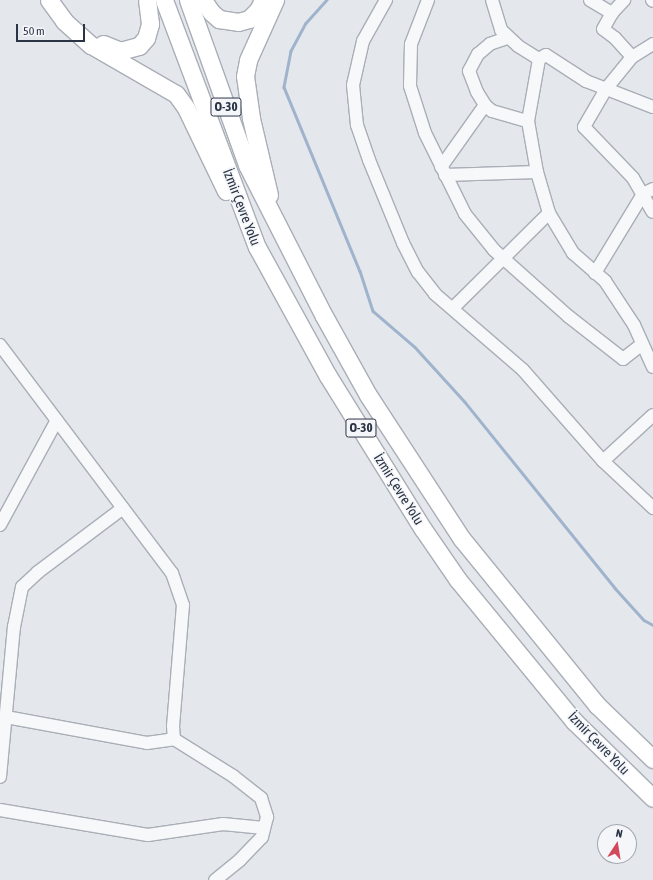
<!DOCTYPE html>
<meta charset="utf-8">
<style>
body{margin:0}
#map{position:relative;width:653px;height:880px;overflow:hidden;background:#e4e7ec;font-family:"Asap Condensed",sans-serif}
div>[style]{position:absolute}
.stream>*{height:2.5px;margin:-1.25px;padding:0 1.25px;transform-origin:1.25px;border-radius:1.25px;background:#9fb4cc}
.roads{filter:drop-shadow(1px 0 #a9aeb7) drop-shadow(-1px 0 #a9aeb7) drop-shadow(0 1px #a9aeb7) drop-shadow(0 -1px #a9aeb7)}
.minor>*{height:12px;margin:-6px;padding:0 6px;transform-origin:6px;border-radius:6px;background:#f7f8fa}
.highway>*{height:17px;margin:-8.5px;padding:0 8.5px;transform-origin:8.5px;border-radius:8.5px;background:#fff}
span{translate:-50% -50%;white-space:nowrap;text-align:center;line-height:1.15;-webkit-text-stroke:3.5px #f4f6f9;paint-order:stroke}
.shield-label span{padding:1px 3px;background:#f4f6f9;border:1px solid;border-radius:3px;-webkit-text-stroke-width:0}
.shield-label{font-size:13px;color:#2b3445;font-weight:700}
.street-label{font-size:14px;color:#2b3445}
.north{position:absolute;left:597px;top:824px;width:40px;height:40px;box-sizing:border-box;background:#f4f6f9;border:1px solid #a4a8b1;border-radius:50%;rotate:12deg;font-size:11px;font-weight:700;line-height:16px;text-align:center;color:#2b3445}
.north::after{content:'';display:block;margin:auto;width:14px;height:18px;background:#d1495b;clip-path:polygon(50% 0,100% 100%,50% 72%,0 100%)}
.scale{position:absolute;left:16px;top:24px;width:69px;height:18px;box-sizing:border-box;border:2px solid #2b3445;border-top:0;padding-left:5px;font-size:12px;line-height:14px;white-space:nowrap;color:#2b3445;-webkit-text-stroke:3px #f4f6f9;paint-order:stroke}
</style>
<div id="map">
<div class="stream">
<i style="left:327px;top:0;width:31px;rotate:132deg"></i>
<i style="left:306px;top:23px;width:32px;rotate:118deg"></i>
<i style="left:291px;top:51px;width:37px;rotate:101deg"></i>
<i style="left:284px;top:87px;width:199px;rotate:67.6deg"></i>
<i style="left:360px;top:271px;width:42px;rotate:72deg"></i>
<i style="left:373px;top:311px;width:55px;rotate:40.6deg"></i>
<i style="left:415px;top:347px;width:74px;rotate:47.7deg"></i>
<i style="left:465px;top:402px;width:239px;rotate:51.1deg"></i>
<i style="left:615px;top:588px;width:43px;rotate:47.8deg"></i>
<i style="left:644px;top:620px;width:10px;rotate:29deg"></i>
</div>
<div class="roads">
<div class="minor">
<i style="left:386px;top:0;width:47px;rotate:119.3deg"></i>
<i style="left:363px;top:41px;width:45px;rotate:102.8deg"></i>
<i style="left:353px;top:85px;width:40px;rotate:84.3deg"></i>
<i style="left:357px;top:125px;width:37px;rotate:71deg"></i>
<i style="left:369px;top:160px;width:90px;rotate:67.7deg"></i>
<i style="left:403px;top:243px;width:33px;rotate:63deg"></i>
<i style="left:418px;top:272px;width:28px;rotate:52deg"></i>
<i style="left:435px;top:294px;width:116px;rotate:40.8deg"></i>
<i style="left:523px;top:370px;width:121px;rotate:48.7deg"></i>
<i style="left:603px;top:461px;width:69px;rotate:43.2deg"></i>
<i style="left:428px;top:0;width:47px;rotate:111.1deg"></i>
<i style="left:411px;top:44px;width:42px;rotate:91.4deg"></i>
<i style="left:410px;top:86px;width:49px;rotate:72.3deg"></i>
<i style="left:425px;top:133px;width:90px;rotate:63.7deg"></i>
<i style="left:465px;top:214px;width:46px;rotate:51.1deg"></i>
<i style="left:494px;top:250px;width:99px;rotate:41.7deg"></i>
<i style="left:568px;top:316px;width:70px;rotate:38deg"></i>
<i style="left:623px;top:359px;width:24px;rotate:-38deg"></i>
<i style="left:492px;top:0;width:31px;rotate:73deg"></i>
<i style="left:501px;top:30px;width:23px;rotate:43deg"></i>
<i style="left:518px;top:46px;width:25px;rotate:32deg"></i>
<i style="left:539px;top:59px;width:8px;rotate:-30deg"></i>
<i style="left:546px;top:55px;width:48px;rotate:33deg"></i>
<i style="left:586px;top:81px;width:72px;rotate:21.2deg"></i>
<i style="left:590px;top:0;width:26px;rotate:31deg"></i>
<i style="left:612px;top:13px;width:18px;rotate:-47deg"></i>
<i style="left:652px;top:0;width:1px;rotate:45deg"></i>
<i style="left:612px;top:13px;width:18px;rotate:119deg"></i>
<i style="left:603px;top:29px;width:15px;rotate:37deg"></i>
<i style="left:615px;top:38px;width:25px;rotate:48deg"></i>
<i style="left:507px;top:38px;width:18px;rotate:161deg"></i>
<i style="left:490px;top:44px;width:16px;rotate:140deg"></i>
<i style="left:478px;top:54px;width:19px;rotate:118deg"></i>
<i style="left:469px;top:71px;width:22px;rotate:69deg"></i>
<i style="left:477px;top:92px;width:15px;rotate:58deg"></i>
<i style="left:485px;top:105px;width:9px;rotate:41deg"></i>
<i style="left:492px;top:111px;width:37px;rotate:16deg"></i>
<i style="left:528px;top:121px;width:52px;rotate:80deg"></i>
<i style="left:537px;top:172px;width:43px;rotate:73.7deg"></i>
<i style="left:549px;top:213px;width:47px;rotate:59deg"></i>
<i style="left:573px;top:253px;width:43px;rotate:41.2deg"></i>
<i style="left:605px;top:281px;width:53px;rotate:56.6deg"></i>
<i style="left:634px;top:325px;width:46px;rotate:65.7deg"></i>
<i style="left:653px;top:44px;width:25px;rotate:148deg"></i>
<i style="left:632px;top:57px;width:41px;rotate:129.1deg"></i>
<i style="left:606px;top:89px;width:44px;rotate:120.1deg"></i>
<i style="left:584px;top:127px;width:71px;rotate:46.1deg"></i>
<i style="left:633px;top:178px;width:39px;rotate:60deg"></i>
<i style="left:528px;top:121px;width:63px;rotate:-79.9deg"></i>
<i style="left:441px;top:167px;width:76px;rotate:-54.6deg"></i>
<i style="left:445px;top:175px;width:92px;rotate:-1.9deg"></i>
<i style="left:595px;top:273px;width:92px;rotate:-58.7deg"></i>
<i style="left:643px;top:194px;width:11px;rotate:-27deg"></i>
<i style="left:453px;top:308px;width:135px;rotate:-44.7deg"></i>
<i style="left:0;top:345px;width:286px;rotate:53deg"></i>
<i style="left:172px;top:573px;width:34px;rotate:71deg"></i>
<i style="left:183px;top:605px;width:121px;rotate:94.7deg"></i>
<i style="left:173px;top:726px;width:13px;rotate:86deg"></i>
<i style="left:174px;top:739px;width:70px;rotate:32.1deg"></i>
<i style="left:233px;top:776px;width:36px;rotate:38deg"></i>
<i style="left:261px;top:798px;width:20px;rotate:72deg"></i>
<i style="left:267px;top:817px;width:21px;rotate:104deg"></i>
<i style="left:262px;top:837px;width:32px;rotate:134deg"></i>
<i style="left:240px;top:860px;width:32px;rotate:141deg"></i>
<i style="left:603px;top:461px;width:68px;rotate:-42.6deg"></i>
<i style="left:0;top:525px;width:119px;rotate:-61.5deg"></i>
<i style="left:6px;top:717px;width:143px;rotate:10.4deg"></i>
<i style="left:147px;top:743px;width:27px;rotate:-8deg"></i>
<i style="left:0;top:777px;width:151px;rotate:-84.7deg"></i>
<i style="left:14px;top:627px;width:41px;rotate:-78.7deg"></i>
<i style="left:22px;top:587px;width:22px;rotate:-43deg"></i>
<i style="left:38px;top:572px;width:106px;rotate:-37deg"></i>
<i style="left:0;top:810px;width:150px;rotate:9.6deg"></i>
<i style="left:148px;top:835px;width:76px;rotate:-8.3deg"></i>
<i style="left:223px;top:824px;width:41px;rotate:5.6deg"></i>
</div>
<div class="highway">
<i style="left:49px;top:0;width:26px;rotate:54deg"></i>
<i style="left:64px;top:21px;width:36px;rotate:42deg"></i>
<i style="left:91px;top:45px;width:98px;rotate:30deg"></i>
<i style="left:176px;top:94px;width:17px;rotate:54deg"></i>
<i style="left:186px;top:108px;width:92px;rotate:64.3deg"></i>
<i style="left:164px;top:0;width:264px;rotate:69.4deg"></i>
<i style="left:257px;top:247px;width:147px;rotate:61.2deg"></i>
<i style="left:328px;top:376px;width:180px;rotate:58.2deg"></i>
<i style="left:423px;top:529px;width:62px;rotate:55.5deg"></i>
<i style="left:458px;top:580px;width:183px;rotate:50.6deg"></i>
<i style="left:574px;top:721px;width:110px;rotate:44.3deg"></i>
<i style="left:188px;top:0;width:175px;rotate:70.3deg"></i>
<i style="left:247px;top:165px;width:169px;rotate:63deg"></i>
<i style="left:324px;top:316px;width:90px;rotate:60.9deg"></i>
<i style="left:368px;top:395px;width:172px;rotate:56.9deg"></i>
<i style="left:462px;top:539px;width:214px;rotate:50.9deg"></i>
<i style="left:597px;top:705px;width:78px;rotate:44deg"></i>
<i style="left:203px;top:0;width:14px;rotate:56deg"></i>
<i style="left:211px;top:12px;width:11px;rotate:41deg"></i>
<i style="left:219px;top:19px;width:19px;rotate:9deg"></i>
<i style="left:238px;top:22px;width:11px;rotate:-15deg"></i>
<i style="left:249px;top:19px;width:13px;rotate:-45deg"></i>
<i style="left:258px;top:10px;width:11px;rotate:-63deg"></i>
<i style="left:103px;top:44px;width:18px;rotate:22deg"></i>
<i style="left:120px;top:51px;width:20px;rotate:-15deg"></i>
<i style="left:139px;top:46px;width:11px;rotate:-49deg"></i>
<i style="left:146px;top:38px;width:15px;rotate:-74deg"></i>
<i style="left:150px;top:24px;width:24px;rotate:-97deg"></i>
<i style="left:269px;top:195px;width:79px;rotate:-103.2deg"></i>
<i style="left:251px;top:118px;width:42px;rotate:-98.1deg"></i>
<i style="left:245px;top:76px;width:16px;rotate:-79deg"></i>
<i style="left:248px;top:60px;width:66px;rotate:-65.8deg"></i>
</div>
</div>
<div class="shield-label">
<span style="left:226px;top:107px">O-30</span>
<span style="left:361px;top:428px">O-30</span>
</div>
<div class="street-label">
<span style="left:242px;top:207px;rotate:69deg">İzmir Çevre Yolu</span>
<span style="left:399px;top:489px;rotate:58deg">İzmir Çevre Yolu</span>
<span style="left:599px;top:743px;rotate:46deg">İzmir Çevre Yolu</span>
</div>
<div class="north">N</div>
<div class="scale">50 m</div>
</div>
